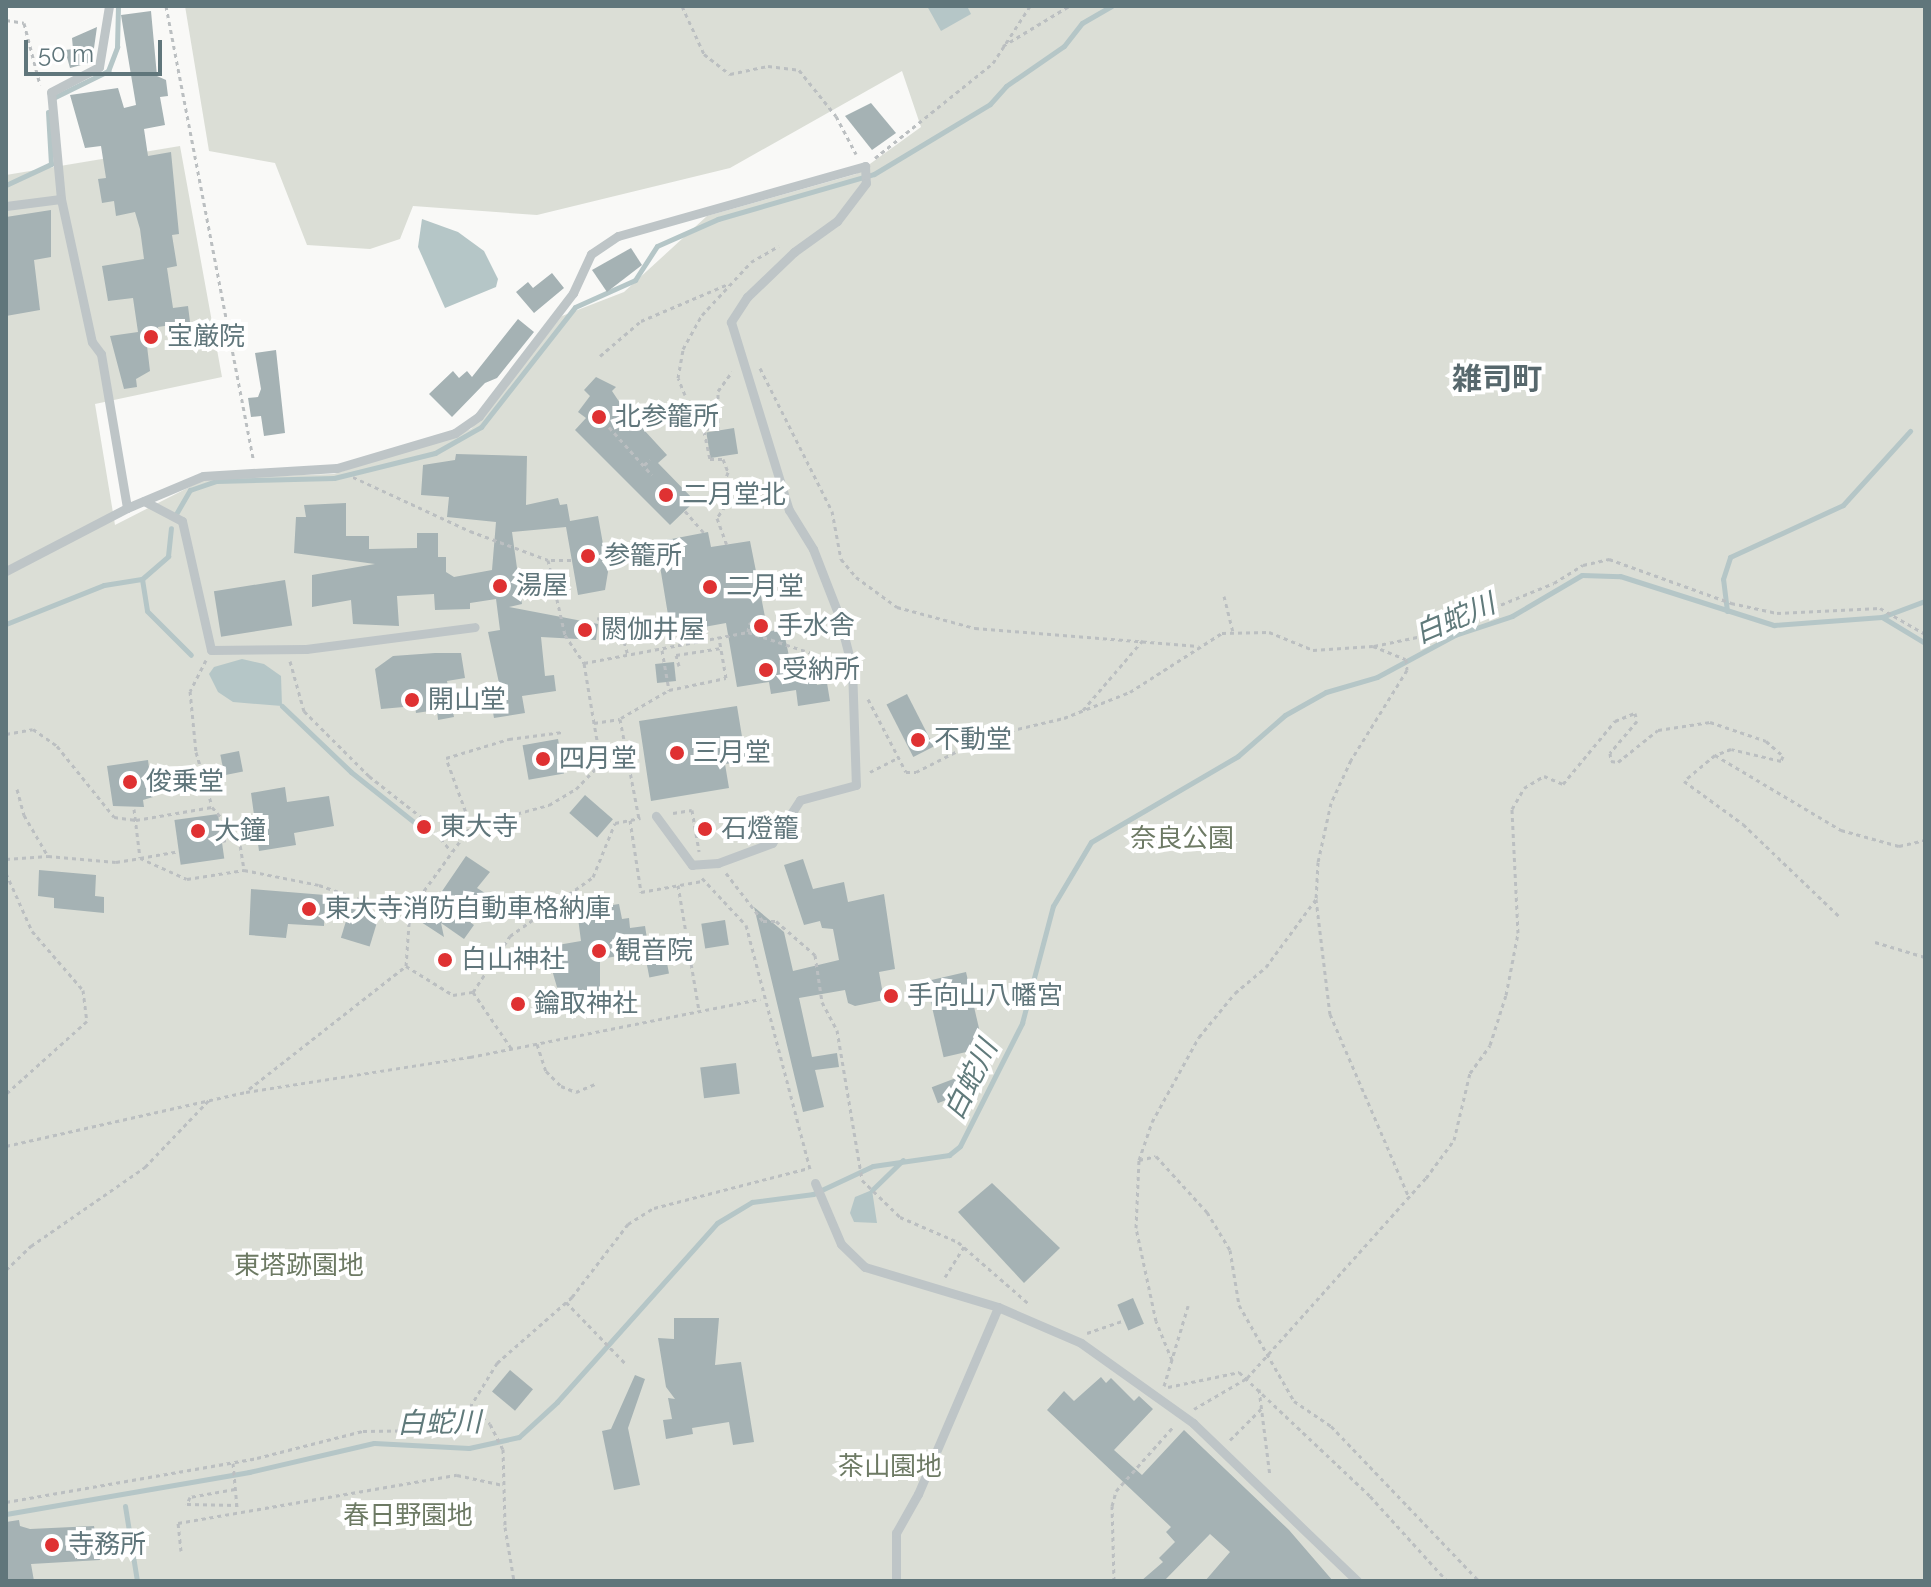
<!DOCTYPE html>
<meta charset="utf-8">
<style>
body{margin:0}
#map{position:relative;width:1931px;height:1587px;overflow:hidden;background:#f9f9f7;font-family:Raleway,"Noto Sans JP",sans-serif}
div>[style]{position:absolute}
.green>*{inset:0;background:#dbded6}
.water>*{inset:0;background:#b5c6c7}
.stream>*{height:5px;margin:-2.5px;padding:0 2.5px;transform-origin:2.5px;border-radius:2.5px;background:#b5c6c7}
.building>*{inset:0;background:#a5b2b4;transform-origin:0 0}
.path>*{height:3px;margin-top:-1.5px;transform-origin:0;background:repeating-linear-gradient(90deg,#bbbfc1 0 4px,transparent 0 8px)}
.lane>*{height:9px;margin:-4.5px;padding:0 4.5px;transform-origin:4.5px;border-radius:4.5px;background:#bec5c7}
.dots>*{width:22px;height:22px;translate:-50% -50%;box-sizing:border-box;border:4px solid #fff;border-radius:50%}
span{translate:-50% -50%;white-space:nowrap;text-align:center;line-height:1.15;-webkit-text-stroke:8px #fff;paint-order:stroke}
.poi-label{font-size:26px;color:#60767b}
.left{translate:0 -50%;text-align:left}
.park-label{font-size:26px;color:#6d7a64}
.water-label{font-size:28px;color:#607a7b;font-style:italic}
.quarter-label{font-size:30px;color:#57686d;font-weight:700}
.frame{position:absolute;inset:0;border:8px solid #60767b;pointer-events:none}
.scale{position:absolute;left:24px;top:40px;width:138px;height:36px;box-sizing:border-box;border:4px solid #60767b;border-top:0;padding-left:10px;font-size:24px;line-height:28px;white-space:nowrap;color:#60767b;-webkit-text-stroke:6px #fff;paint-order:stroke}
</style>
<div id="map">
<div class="green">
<i style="clip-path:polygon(185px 6px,1925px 6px,1925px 1581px,6px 1581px,6px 175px,180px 146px,222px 377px,95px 404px,115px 525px,207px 478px,334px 474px,471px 429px,562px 316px,624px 292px,707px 216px,856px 174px,921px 127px,902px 71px,730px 168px,537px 215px,413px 206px,400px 239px,370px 249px,307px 245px,275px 163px,209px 151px)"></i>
</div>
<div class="water">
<i style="clip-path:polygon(927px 6px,967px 6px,971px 14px,941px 31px)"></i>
<i style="clip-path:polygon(422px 219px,458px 232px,484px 251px,498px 279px,496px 287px,445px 308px,418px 247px)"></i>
<i style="clip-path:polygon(242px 659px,264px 664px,281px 676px,282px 706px,233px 702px,218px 692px,209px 674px,214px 667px)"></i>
<i style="clip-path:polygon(872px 1190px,877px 1223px,854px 1222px,850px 1213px,855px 1197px)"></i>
</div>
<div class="stream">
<i style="left:51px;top:99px;width:64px;rotate:-26.2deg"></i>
<i style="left:108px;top:71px;width:26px;rotate:-69deg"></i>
<i style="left:117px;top:47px;width:41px;rotate:-88.6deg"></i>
<i style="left:6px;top:185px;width:50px;rotate:-25deg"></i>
<i style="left:51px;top:164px;width:52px;rotate:-93.3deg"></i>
<i style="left:176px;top:514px;width:28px;rotate:-60deg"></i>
<i style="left:190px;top:490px;width:28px;rotate:-19deg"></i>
<i style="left:216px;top:481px;width:118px;rotate:-1.5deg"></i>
<i style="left:334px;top:478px;width:104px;rotate:-13.9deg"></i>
<i style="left:435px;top:453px;width:53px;rotate:-29.5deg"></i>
<i style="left:481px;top:427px;width:152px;rotate:-51.9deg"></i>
<i style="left:575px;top:307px;width:66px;rotate:-24.2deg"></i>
<i style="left:635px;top:280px;width:40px;rotate:-57.1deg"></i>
<i style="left:657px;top:246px;width:67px;rotate:-23.9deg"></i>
<i style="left:718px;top:219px;width:162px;rotate:-16.1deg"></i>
<i style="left:874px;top:174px;width:135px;rotate:-31.1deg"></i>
<i style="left:990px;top:104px;width:24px;rotate:-48deg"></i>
<i style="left:1006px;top:86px;width:70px;rotate:-34.6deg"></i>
<i style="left:1064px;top:46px;width:29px;rotate:-52deg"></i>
<i style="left:1082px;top:23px;width:34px;rotate:-30deg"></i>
<i style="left:142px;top:579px;width:35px;rotate:-41deg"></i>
<i style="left:168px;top:556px;width:28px;rotate:-84deg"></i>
<i style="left:1727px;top:611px;width:32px;rotate:-97deg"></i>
<i style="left:1723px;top:579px;width:23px;rotate:-72deg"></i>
<i style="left:1730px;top:557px;width:124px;rotate:-24.7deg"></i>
<i style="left:1843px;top:505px;width:100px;rotate:-47.8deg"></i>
<i style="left:1882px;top:617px;width:50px;rotate:31.2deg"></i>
<i style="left:6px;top:624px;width:105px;rotate:-21.7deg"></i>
<i style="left:104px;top:585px;width:38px;rotate:-9deg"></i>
<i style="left:142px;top:579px;width:32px;rotate:81deg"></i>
<i style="left:147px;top:611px;width:62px;rotate:45deg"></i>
<i style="left:282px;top:706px;width:95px;rotate:43.7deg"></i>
<i style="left:351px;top:772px;width:93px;rotate:38.5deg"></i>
<i style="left:872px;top:1190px;width:43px;rotate:-44.1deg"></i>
<i style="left:125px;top:1506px;width:76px;rotate:80.9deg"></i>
<i style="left:6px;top:1514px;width:247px;rotate:-9.8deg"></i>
<i style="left:249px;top:1472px;width:128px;rotate:-13.1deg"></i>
<i style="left:374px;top:1443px;width:95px;rotate:3deg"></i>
<i style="left:469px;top:1448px;width:51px;rotate:-12.4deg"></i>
<i style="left:519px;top:1437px;width:52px;rotate:-42.6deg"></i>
<i style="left:557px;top:1402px;width:240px;rotate:-48.2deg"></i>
<i style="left:717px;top:1223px;width:41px;rotate:-31deg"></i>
<i style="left:752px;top:1202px;width:62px;rotate:-7.5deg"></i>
<i style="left:813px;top:1194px;width:66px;rotate:-25deg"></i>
<i style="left:873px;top:1166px;width:77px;rotate:-8.2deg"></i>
<i style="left:949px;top:1155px;width:14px;rotate:-39deg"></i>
<i style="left:960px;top:1146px;width:138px;rotate:-63.2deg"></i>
<i style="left:1022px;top:1023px;width:121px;rotate:-75.2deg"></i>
<i style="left:1053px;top:906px;width:74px;rotate:-59.3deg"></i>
<i style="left:1091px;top:842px;width:170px;rotate:-30.3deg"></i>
<i style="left:1238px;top:756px;width:62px;rotate:-41.1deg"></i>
<i style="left:1285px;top:715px;width:47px;rotate:-29.3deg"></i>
<i style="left:1326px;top:692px;width:53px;rotate:-16.4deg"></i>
<i style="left:1377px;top:677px;width:89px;rotate:-28.3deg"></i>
<i style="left:1455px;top:635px;width:60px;rotate:-18.4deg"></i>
<i style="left:1512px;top:616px;width:81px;rotate:-30.4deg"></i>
<i style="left:1582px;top:575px;width:38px;rotate:2deg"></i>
<i style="left:1620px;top:576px;width:162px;rotate:17.7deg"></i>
<i style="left:1774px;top:625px;width:108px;rotate:-4.2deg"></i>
<i style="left:1882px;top:617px;width:46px;rotate:-20.4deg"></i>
</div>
<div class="building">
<i style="clip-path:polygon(151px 11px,157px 76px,166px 80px,168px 96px,160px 97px,165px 125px,144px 129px,148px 156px,171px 152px,179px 234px,172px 235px,177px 266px,167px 268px,173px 308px,188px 306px,190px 322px,158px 327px,160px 343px,147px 346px,150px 371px,136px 379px,137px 387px,124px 389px,110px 336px,138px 332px,133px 298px,108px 301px,102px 266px,144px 259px,140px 229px,135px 212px,116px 216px,114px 201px,102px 203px,98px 179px,106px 178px,101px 146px,85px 148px,70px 95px,118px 88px,124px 108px,136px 105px,121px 15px)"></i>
<i style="clip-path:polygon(97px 27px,92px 62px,70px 68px,65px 50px,73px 49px,72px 38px)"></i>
<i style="clip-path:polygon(871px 103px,896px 133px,872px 150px,845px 116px)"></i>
<i style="clip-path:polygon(51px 210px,51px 257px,34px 260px,40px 310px,6px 316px,6px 217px)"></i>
<i style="clip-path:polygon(631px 248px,642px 265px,607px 292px,592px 270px)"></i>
<i style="clip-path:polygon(552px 273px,564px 288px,534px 313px,516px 292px,528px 282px,533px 288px)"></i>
<i style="clip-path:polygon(518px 319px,534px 332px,497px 378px,485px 383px,452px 417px,429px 394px,453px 371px,459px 378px,467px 371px,472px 377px)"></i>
<i style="clip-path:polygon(276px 350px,285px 433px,264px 436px,261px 416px,251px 417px,248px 398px,258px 397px,261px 389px,255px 353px)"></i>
<i style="clip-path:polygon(596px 377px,616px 387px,612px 391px,622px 406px,667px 455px,658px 463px,695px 501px,670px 525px,575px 430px,586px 418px,578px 412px,590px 396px,584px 390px)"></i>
<i style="left:734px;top:428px;width:26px;height:28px;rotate:81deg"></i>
<i style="clip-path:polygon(456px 454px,527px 456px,526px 505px,558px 498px,560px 505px,567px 504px,570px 521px,598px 516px,608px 572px,605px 590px,578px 595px,566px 527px,512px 532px,522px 604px,509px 607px,598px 624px,596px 640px,541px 637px,545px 676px,554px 675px,556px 691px,522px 696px,525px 713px,494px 718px,488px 685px,499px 683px,488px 632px,500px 630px,496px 599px,470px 603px,470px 609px,435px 610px,434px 594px,397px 596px,399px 626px,353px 624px,351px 600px,312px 607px,312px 575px,375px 564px,294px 553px,296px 517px,306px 517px,304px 505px,346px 503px,346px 536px,369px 536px,369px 549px,417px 548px,417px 533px,438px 533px,438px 557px,446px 557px,446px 572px,454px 577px,492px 570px,496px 522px,447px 517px,449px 497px,421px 495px,423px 465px,455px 460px)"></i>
<i style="clip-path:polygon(708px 532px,711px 547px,750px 541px,768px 632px,783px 628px,789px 656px,796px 655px,800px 672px,814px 670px,817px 685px,827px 683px,830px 701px,798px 706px,796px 690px,771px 694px,769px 682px,737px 687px,726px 623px,671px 633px,656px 542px)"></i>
<i style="left:285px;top:580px;width:46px;height:72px;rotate:81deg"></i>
<i style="clip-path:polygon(435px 653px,461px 653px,465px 678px,447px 681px,454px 717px,438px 720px,437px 710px,416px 713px,415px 706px,381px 709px,375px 669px,393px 656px)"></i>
<i style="left:674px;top:662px;width:19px;height:19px;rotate:84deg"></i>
<i style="left:907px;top:694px;width:59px;height:23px;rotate:63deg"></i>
<i style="clip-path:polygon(737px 706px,746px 761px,725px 764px,729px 788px,651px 801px,639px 721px)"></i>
<i style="left:558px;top:739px;width:35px;height:36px;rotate:80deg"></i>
<i style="left:239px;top:751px;width:21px;height:19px;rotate:79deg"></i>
<i style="clip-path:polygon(148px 760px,153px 797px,143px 800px,144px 807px,113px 806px,107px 766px)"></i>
<i style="clip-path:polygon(285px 787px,287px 802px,329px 796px,334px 826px,294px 833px,296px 845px,259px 851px,251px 793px)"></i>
<i style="left:585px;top:795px;width:37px;height:24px;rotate:41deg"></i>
<i style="left:218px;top:814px;width:45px;height:44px;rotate:82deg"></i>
<i style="clip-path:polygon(466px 856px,490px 872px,477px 888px,485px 893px,467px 920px,474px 925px,464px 939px,441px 923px,444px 937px,421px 922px)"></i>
<i style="clip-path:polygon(803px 859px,813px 889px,844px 882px,848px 902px,884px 894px,895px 969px,879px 972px,884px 1000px,855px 1006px,848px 1003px,845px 990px,799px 998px,812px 1057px,837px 1053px,839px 1067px,815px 1070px,824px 1107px,803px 1112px,754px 907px,784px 932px,793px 971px,839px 960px,833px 929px,822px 928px,820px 921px,804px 925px,784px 865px)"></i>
<i style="clip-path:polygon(39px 870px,96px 875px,95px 896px,104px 897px,104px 913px,54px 908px,54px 898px,38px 896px)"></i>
<i style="clip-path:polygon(251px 889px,325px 895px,324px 926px,288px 924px,286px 938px,249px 935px)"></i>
<i style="clip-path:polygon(606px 901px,606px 906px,619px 904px,622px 919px,629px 918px,630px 928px,645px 926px,649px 951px,600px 959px,600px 995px,561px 1001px,552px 970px,556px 969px,552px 946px,581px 941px,578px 918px,585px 917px,583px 904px)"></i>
<i style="left:350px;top:908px;width:30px;height:31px;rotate:17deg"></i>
<i style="left:725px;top:920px;width:25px;height:24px;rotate:81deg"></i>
<i style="left:665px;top:953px;width:21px;height:20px;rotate:79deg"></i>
<i style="left:966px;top:972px;width:78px;height:41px;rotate:77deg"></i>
<i style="left:736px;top:1063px;width:31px;height:36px;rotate:83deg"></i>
<i style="left:956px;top:1078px;width:17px;height:26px;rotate:69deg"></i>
<i style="clip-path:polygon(992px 1183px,1060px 1248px,1024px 1283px,958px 1212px)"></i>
<i style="left:1133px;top:1298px;width:28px;height:17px;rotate:67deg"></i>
<i style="clip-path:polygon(674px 1318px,719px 1318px,715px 1365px,741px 1362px,754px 1442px,733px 1445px,729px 1422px,692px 1428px,693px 1434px,666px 1439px,663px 1420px,672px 1419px,668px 1398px,675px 1399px,666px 1387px,658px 1338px,674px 1339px)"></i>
<i style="left:510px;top:1370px;width:30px;height:28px;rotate:40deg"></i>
<i style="clip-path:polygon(635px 1375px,645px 1379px,628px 1428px,640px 1485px,614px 1490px,602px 1431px,611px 1429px)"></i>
<i style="clip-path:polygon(1101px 1377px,1106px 1383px,1111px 1378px,1134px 1401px,1139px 1396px,1153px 1409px,1114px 1450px,1142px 1475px,1184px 1430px,1289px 1530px,1333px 1581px,1205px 1581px,1230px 1552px,1210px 1534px,1164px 1581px,1141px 1581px,1163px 1562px,1159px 1558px,1175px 1542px,1166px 1532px,1171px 1527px,1047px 1410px,1064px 1391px,1074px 1401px)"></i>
<i style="clip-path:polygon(19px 1520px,20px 1526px,30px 1529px,94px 1526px,100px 1560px,31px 1564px,34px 1581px,6px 1581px,6px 1522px)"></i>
</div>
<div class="path">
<i style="left:166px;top:6px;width:461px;rotate:79.1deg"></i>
<i style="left:682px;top:6px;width:53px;rotate:65.4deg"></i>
<i style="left:704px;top:54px;width:33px;rotate:38deg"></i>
<i style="left:730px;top:74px;width:39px;rotate:-12deg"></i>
<i style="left:768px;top:66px;width:31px;rotate:7deg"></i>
<i style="left:799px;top:70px;width:59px;rotate:51.2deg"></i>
<i style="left:836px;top:116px;width:43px;rotate:62.2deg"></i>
<i style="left:6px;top:20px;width:18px;rotate:9deg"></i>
<i style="left:24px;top:23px;width:64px;rotate:75.5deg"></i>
<i style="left:1003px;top:46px;width:77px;rotate:-31.2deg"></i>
<i style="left:875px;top:158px;width:151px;rotate:-38.8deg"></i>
<i style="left:993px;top:63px;width:68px;rotate:-57deg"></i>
<i style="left:600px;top:356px;width:54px;rotate:-40.5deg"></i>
<i style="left:641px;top:321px;width:95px;rotate:-23deg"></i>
<i style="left:760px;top:368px;width:160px;rotate:63.3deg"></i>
<i style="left:832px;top:511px;width:49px;rotate:79.4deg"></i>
<i style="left:841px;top:559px;width:23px;rotate:50deg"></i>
<i style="left:856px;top:577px;width:51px;rotate:36.2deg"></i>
<i style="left:897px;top:607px;width:81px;rotate:15.1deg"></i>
<i style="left:975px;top:628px;width:224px;rotate:4.6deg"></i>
<i style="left:685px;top:395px;width:18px;rotate:-112deg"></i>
<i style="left:678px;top:378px;width:29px;rotate:-80deg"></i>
<i style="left:683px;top:349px;width:39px;rotate:-61deg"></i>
<i style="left:702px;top:315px;width:72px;rotate:-47.2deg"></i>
<i style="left:751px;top:262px;width:32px;rotate:-30deg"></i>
<i style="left:716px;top:423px;width:14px;rotate:146deg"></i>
<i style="left:704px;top:431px;width:29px;rotate:78deg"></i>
<i style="left:710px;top:459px;width:13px"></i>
<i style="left:723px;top:459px;width:14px;rotate:69deg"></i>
<i style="left:728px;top:472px;width:18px;rotate:109deg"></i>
<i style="left:722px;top:489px;width:17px;rotate:80deg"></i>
<i style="left:725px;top:506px;width:14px;rotate:124deg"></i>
<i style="left:717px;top:518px;width:29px;rotate:70deg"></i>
<i style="left:609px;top:427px;width:64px;rotate:48.1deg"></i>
<i style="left:718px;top:430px;width:39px;rotate:-90deg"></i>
<i style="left:718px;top:391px;width:24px;rotate:-54deg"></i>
<i style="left:644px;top:465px;width:8px;rotate:-40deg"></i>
<i style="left:353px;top:477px;width:129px;rotate:24.8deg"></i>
<i style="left:470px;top:531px;width:83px;rotate:20.4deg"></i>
<i style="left:685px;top:511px;width:29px;rotate:49deg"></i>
<i style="left:571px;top:560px;width:23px;rotate:180deg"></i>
<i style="left:548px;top:560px;width:77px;rotate:77.2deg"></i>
<i style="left:565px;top:635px;width:34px;rotate:56deg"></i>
<i style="left:1224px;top:596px;width:36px;rotate:76deg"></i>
<i style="left:597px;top:618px;width:24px;rotate:19deg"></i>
<i style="left:620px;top:626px;width:31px;rotate:75deg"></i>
<i style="left:682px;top:631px;width:14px;rotate:78deg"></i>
<i style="left:748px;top:632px;width:8px;rotate:-83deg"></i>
<i style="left:749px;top:624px;width:12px;rotate:-31deg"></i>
<i style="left:1374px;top:646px;width:54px;rotate:-11.7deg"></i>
<i style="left:1427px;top:635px;width:137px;rotate:-22.3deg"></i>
<i style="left:1554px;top:583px;width:34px;rotate:-32deg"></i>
<i style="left:1583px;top:565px;width:27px;rotate:-13deg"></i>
<i style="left:1609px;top:559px;width:130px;rotate:19.8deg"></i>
<i style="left:1731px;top:603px;width:47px;rotate:12.3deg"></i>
<i style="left:1777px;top:613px;width:103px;rotate:-2.8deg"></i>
<i style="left:1880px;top:608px;width:52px;rotate:30deg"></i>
<i style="left:662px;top:650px;width:41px;rotate:80.1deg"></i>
<i style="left:206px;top:660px;width:35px;rotate:117deg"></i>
<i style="left:190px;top:691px;width:61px;rotate:84.4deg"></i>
<i style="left:196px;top:752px;width:56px;rotate:73.5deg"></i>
<i style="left:290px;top:661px;width:52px;rotate:74.4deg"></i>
<i style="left:304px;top:711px;width:92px;rotate:45deg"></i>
<i style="left:369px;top:776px;width:71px;rotate:38.2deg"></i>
<i style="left:425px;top:820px;width:40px;rotate:50deg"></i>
<i style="left:679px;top:666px;width:11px;rotate:-105deg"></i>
<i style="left:676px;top:655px;width:46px;rotate:-8.8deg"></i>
<i style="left:868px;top:699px;width:82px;rotate:62.5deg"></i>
<i style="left:906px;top:772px;width:10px"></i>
<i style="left:916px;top:772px;width:80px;rotate:-26.9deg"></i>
<i style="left:987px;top:736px;width:79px;rotate:-13.2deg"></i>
<i style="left:1064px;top:718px;width:71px;rotate:-21.5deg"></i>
<i style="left:1130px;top:692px;width:109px;rotate:-32.7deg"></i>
<i style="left:1222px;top:633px;width:47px;rotate:-1.2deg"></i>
<i style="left:1269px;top:632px;width:48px;rotate:22.2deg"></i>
<i style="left:1313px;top:650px;width:60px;rotate:-3.8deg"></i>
<i style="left:1373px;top:646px;width:35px;rotate:22deg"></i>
<i style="left:1406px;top:659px;width:11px;rotate:85deg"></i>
<i style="left:1407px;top:670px;width:106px;rotate:121.9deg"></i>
<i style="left:1351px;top:760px;width:47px;rotate:114.9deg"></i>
<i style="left:1331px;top:803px;width:60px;rotate:102.4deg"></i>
<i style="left:1318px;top:862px;width:37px;rotate:93deg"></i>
<i style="left:1316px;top:899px;width:116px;rotate:83.1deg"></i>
<i style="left:1330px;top:1014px;width:199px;rotate:66.7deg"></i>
<i style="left:1083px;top:710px;width:92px;rotate:-49.4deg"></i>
<i style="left:621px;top:718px;width:56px;rotate:-30.3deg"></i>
<i style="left:669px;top:690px;width:58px;rotate:-11.9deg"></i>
<i style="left:726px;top:678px;width:41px;rotate:-99.9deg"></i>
<i style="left:594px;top:723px;width:61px;rotate:-99.5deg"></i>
<i style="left:584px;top:663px;width:167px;rotate:-10.7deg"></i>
<i style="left:748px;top:632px;width:79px;rotate:18.4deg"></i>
<i style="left:823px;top:657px;width:20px;rotate:37deg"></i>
<i style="left:6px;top:734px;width:27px;rotate:-10deg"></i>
<i style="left:33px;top:729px;width:29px;rotate:35deg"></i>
<i style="left:57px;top:746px;width:91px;rotate:51.2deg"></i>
<i style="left:114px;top:817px;width:22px;rotate:8deg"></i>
<i style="left:136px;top:820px;width:77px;rotate:-9.7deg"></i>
<i style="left:212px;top:807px;width:41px;rotate:48.9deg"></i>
<i style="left:239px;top:838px;width:32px;rotate:81deg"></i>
<i style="left:244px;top:870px;width:76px;rotate:11.3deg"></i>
<i style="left:319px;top:885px;width:72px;rotate:19.4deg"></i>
<i style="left:387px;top:909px;width:23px;rotate:2deg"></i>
<i style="left:570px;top:751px;width:28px;rotate:-10deg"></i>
<i style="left:1715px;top:755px;width:40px;rotate:140deg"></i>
<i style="left:1684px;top:781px;width:73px;rotate:36.1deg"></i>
<i style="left:1743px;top:824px;width:133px;rotate:43.8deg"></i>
<i style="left:870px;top:772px;width:33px;rotate:-27deg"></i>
<i style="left:1925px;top:785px;width:22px;rotate:90deg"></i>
<i style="left:17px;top:789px;width:27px;rotate:75deg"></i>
<i style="left:24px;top:815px;width:48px;rotate:59.7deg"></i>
<i style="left:134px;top:809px;width:49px;rotate:83deg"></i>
<i style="left:140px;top:858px;width:39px;rotate:-10deg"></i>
<i style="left:673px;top:813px;width:19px;rotate:-9deg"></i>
<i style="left:692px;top:810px;width:42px;rotate:80.3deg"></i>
<i style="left:630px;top:820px;width:73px;rotate:81.3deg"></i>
<i style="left:641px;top:892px;width:62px;rotate:-10.2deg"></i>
<i style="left:471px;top:826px;width:72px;rotate:-110.2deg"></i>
<i style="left:446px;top:758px;width:66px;rotate:-16.8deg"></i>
<i style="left:509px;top:739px;width:54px;rotate:-7.4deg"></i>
<i style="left:222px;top:841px;width:35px;rotate:-12deg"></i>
<i style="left:6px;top:859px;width:42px;rotate:-4.1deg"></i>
<i style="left:48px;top:856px;width:68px;rotate:5deg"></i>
<i style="left:116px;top:862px;width:24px;rotate:-9deg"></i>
<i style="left:140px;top:858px;width:51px;rotate:24.1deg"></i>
<i style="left:187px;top:879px;width:58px;rotate:-9deg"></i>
<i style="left:6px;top:873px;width:64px;rotate:65.9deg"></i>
<i style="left:32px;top:931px;width:78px;rotate:49.2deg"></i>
<i style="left:83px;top:990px;width:31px;rotate:83deg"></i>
<i style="left:87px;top:1021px;width:109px;rotate:138deg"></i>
<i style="left:726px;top:873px;width:61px;rotate:52.4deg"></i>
<i style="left:763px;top:921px;width:13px"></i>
<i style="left:776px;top:921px;width:52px;rotate:41.1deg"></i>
<i style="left:815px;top:955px;width:48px;rotate:81.5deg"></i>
<i style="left:822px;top:1002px;width:32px;rotate:62deg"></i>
<i style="left:837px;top:1030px;width:152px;rotate:80.5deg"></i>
<i style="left:862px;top:1180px;width:53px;rotate:44.2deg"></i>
<i style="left:900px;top:1217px;width:63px;rotate:23.3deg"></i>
<i style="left:958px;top:1242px;width:94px;rotate:41.1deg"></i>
<i style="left:702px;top:878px;width:64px;rotate:46.9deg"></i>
<i style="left:746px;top:925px;width:255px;rotate:75.3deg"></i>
<i style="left:678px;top:885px;width:127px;rotate:80.5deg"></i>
<i style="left:1875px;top:942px;width:52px;rotate:16.7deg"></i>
<i style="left:406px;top:966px;width:55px;rotate:31.7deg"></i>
<i style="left:453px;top:995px;width:20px;rotate:-9deg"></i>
<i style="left:473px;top:992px;width:67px;rotate:-56.5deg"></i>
<i style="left:510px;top:936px;width:102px;rotate:-35.4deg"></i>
<i style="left:593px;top:877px;width:58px;rotate:-67.8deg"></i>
<i style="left:615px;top:823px;width:26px;rotate:-11deg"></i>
<i style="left:473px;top:992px;width:68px;rotate:55.8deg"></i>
<i style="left:537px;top:1044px;width:28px;rotate:72deg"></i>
<i style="left:546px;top:1071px;width:21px;rotate:45deg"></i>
<i style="left:561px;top:1086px;width:16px;rotate:22deg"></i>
<i style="left:576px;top:1092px;width:21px;rotate:-23deg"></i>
<i style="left:249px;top:1089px;width:199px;rotate:-38.1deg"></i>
<i style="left:406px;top:966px;width:56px;rotate:-85.9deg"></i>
<i style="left:410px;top:910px;width:104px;rotate:-54deg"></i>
<i style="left:471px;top:826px;width:81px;rotate:-15.1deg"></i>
<i style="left:549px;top:805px;width:31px;rotate:-31deg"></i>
<i style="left:576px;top:789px;width:36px;rotate:-46deg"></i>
<i style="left:601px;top:763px;width:41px;rotate:-99.9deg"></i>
<i style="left:594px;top:723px;width:26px;rotate:-9deg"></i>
<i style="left:620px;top:719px;width:102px;rotate:79.2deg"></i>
<i style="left:6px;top:1146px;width:246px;rotate:-12.7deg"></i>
<i style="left:246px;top:1092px;width:227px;rotate:-8.9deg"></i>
<i style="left:470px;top:1057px;width:296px;rotate:-11.3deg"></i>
<i style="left:1139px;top:1160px;width:40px;rotate:-71.1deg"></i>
<i style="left:1152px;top:1122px;width:97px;rotate:-61.1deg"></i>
<i style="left:1199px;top:1037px;width:57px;rotate:-50.7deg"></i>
<i style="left:1235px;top:993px;width:40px;rotate:-40deg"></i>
<i style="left:1266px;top:967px;width:84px;rotate:-53.7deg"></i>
<i style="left:6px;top:1270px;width:35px;rotate:-44deg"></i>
<i style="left:31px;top:1246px;width:139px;rotate:-34.7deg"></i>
<i style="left:145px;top:1167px;width:94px;rotate:-46.3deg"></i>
<i style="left:945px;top:1277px;width:36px;rotate:-58deg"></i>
<i style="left:566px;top:1302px;width:85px;rotate:46deg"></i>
<i style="left:1087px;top:1333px;width:39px;rotate:-19deg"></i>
<i style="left:1172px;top:1360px;width:42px;rotate:-112.3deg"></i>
<i style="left:1156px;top:1321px;width:95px;rotate:-102.1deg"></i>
<i style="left:1136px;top:1228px;width:68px;rotate:-87.5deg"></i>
<i style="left:1139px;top:1160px;width:17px;rotate:-13deg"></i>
<i style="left:1156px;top:1156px;width:76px;rotate:47.7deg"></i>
<i style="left:1207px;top:1212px;width:44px;rotate:58.8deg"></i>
<i style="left:1230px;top:1250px;width:56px;rotate:80.7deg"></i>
<i style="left:1239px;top:1305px;width:111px;rotate:60.2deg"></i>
<i style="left:1294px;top:1401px;width:45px;rotate:34deg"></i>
<i style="left:1331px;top:1426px;width:214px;rotate:46.3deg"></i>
<i style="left:1164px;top:1386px;width:84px;rotate:-73.3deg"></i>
<i style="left:1168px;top:1387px;width:73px;rotate:-11.9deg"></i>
<i style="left:1239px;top:1372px;width:180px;rotate:43.4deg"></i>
<i style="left:1370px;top:1496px;width:115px;rotate:47.8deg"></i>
<i style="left:1259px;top:1389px;width:88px;rotate:82.8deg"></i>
<i style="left:470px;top:1407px;width:52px;rotate:-58.5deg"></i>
<i style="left:497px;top:1363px;width:100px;rotate:-41.3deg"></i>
<i style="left:572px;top:1297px;width:92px;rotate:-52.5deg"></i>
<i style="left:628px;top:1224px;width:31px;rotate:-32deg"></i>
<i style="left:654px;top:1208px;width:160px;rotate:-14.5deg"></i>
<i style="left:1194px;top:1409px;width:61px;rotate:-30.3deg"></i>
<i style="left:1247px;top:1378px;width:268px;rotate:-48.2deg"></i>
<i style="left:1426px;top:1178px;width:47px;rotate:-53.6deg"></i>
<i style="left:1454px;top:1140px;width:69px;rotate:-76.6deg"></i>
<i style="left:1470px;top:1073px;width:34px;rotate:-54deg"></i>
<i style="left:1490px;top:1045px;width:52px;rotate:-72.3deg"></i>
<i style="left:1506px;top:995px;width:63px;rotate:-79deg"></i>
<i style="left:1518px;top:933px;width:124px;rotate:-92.8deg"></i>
<i style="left:1512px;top:809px;width:24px;rotate:-60deg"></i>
<i style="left:1524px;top:788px;width:23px;rotate:-31deg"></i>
<i style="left:1544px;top:776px;width:21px;rotate:23deg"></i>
<i style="left:1563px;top:784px;width:82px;rotate:-50.5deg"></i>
<i style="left:1615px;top:721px;width:22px;rotate:-22deg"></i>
<i style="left:1635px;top:713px;width:8px;rotate:76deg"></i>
<i style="left:1637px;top:721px;width:42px;rotate:130.2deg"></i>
<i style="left:1610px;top:753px;width:8px;rotate:83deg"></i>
<i style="left:1611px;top:761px;width:7px;rotate:8deg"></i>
<i style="left:1618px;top:762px;width:51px;rotate:-38.7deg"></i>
<i style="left:1658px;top:730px;width:53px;rotate:-8.7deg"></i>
<i style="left:1710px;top:722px;width:59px;rotate:18.7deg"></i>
<i style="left:1766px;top:741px;width:23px;rotate:41deg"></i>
<i style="left:1783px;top:756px;width:5px;rotate:112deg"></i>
<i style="left:1781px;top:761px;width:51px;rotate:-166.5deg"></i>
<i style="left:1731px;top:749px;width:17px;rotate:159deg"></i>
<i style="left:1715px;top:755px;width:147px;rotate:30.8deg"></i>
<i style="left:1841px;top:830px;width:60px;rotate:15.4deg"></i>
<i style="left:1899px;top:846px;width:27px;rotate:-13deg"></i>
<i style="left:1230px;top:1440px;width:44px;rotate:-45deg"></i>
<i style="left:233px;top:1463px;width:44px;rotate:84.8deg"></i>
<i style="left:235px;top:1489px;width:46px;rotate:169.9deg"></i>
<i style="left:190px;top:1497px;width:8px;rotate:113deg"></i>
<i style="left:187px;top:1504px;width:50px;rotate:1.1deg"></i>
<i style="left:6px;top:1502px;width:255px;rotate:-9.9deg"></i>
<i style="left:257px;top:1458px;width:109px;rotate:-14.3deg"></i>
<i style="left:363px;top:1431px;width:77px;rotate:-0.7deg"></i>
<i style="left:440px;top:1430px;width:38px;rotate:-37deg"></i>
<i style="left:470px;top:1407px;width:26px;rotate:40deg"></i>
<i style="left:490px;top:1424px;width:28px;rotate:63deg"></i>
<i style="left:503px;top:1449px;width:78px;rotate:88.5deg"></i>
<i style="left:505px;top:1527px;width:55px;rotate:80.5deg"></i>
<i style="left:181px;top:1551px;width:28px;rotate:-96deg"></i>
<i style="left:178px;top:1523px;width:283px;rotate:-9.8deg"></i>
<i style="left:457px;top:1475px;width:47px;rotate:12.3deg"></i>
<i style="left:1114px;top:1581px;width:75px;rotate:-91.5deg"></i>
<i style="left:1112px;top:1506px;width:16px;rotate:-75deg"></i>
<i style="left:1116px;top:1491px;width:86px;rotate:-48.3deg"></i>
</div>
<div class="lane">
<i style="left:61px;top:199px;width:107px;rotate:-95.3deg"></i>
<i style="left:51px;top:92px;width:54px;rotate:-27.5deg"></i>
<i style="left:99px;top:67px;width:62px;rotate:-80.7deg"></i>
<i style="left:6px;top:206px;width:55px;rotate:-7.3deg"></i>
<i style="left:61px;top:199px;width:146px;rotate:77.8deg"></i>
<i style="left:92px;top:342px;width:15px;rotate:53deg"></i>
<i style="left:101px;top:354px;width:156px;rotate:80.4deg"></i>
<i style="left:144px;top:501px;width:43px;rotate:27.8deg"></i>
<i style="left:182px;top:521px;width:132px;rotate:77.3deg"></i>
<i style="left:211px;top:650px;width:95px;rotate:-0.6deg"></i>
<i style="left:306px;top:649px;width:170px;rotate:-7.4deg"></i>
<i style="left:6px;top:571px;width:136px;rotate:-27.5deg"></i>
<i style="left:127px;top:508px;width:82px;rotate:-22.8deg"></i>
<i style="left:203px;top:476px;width:134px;rotate:-3.4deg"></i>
<i style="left:337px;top:468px;width:123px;rotate:-16.5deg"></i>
<i style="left:455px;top:433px;width:29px;rotate:-35deg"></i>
<i style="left:479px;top:416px;width:155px;rotate:-52.6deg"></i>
<i style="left:573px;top:293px;width:43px;rotate:-65.2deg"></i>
<i style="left:591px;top:254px;width:32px;rotate:-34deg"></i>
<i style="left:618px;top:236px;width:257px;rotate:-15.8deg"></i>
<i style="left:865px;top:166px;width:17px;rotate:87deg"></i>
<i style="left:866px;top:183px;width:48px;rotate:127.3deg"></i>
<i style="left:837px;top:221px;width:53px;rotate:144.2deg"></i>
<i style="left:794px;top:252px;width:65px;rotate:136.2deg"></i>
<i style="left:747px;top:297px;width:30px;rotate:123deg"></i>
<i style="left:731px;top:322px;width:197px;rotate:72.9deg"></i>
<i style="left:789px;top:510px;width:46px;rotate:58.4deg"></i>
<i style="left:813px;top:549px;width:69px;rotate:68.7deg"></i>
<i style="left:838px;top:613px;width:56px;rotate:75.5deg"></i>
<i style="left:852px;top:667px;width:118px;rotate:88.1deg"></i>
<i style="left:856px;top:785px;width:58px;rotate:165deg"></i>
<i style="left:800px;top:800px;width:51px;rotate:123.1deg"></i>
<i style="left:772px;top:843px;width:58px;rotate:159.7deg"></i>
<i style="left:718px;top:863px;width:26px;rotate:176deg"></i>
<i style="left:692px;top:865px;width:61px;rotate:-126.3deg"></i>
<i style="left:815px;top:1183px;width:66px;rotate:66.9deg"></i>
<i style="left:841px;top:1244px;width:33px;rotate:44deg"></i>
<i style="left:865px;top:1267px;width:139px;rotate:16.7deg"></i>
<i style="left:998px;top:1307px;width:90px;rotate:23.4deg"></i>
<i style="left:1081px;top:1343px;width:138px;rotate:35.5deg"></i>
<i style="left:1193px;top:1423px;width:228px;rotate:43.9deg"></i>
<i style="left:896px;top:1581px;width:48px;rotate:-90deg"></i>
<i style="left:896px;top:1533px;width:45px;rotate:-60.6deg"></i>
<i style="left:918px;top:1494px;width:203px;rotate:-66.8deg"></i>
</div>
<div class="dots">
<i style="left:151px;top:337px;background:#df3132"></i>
<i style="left:599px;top:417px;background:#df3132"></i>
<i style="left:666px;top:495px;background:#df3132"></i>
<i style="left:588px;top:556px;background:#df3132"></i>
<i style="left:500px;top:586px;background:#df3132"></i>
<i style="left:710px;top:587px;background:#df3132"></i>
<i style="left:761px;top:626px;background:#df3132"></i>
<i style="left:585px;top:630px;background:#df3132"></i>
<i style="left:766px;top:670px;background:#df3132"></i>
<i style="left:412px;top:700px;background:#df3132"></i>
<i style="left:918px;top:740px;background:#df3132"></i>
<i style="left:677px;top:753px;background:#df3132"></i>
<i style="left:543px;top:759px;background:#df3132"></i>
<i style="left:130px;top:782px;background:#df3132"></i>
<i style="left:424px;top:827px;background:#df3132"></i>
<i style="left:705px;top:829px;background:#df3132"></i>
<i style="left:198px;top:831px;background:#df3132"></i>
<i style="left:309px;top:909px;background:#df3132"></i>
<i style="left:599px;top:951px;background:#df3132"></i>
<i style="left:445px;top:960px;background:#df3132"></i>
<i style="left:891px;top:996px;background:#df3132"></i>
<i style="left:518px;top:1004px;background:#df3132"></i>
<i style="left:52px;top:1545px;background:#df3132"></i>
</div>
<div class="poi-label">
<span class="left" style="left:167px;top:337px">宝厳院</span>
<span class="left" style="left:615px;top:417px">北参籠所</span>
<span class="left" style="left:682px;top:495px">二月堂北</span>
<span class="left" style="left:604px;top:556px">参籠所</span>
<span class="left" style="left:516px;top:586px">湯屋</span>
<span class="left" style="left:726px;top:587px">二月堂</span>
<span class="left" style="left:777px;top:626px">手水舎</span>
<span class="left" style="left:601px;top:630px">閼伽井屋</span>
<span class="left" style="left:782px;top:670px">受納所</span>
<span class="left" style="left:428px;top:700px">開山堂</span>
<span class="left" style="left:934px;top:740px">不動堂</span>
<span class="left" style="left:693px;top:753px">三月堂</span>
<span class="left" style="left:559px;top:759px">四月堂</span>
<span class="left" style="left:146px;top:782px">俊乗堂</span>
<span class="left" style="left:440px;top:827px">東大寺</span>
<span class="left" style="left:721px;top:829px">石燈籠</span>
<span class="left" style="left:214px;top:831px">大鐘</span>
<span class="left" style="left:325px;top:909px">東大寺消防自動車格納庫</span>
<span class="left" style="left:615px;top:951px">観音院</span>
<span class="left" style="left:461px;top:960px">白山神社</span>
<span class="left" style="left:907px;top:996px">手向山八幡宮</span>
<span class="left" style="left:534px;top:1004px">鑰取神社</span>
<span class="left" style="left:68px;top:1545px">寺務所</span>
</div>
<div class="park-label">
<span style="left:1182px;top:839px">奈良公園</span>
<span style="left:299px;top:1266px">東塔跡園地</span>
<span style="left:890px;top:1467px">茶山園地</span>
<span style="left:408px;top:1516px">春日野園地</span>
</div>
<div class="water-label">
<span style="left:1455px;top:619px;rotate:-23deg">白蛇川</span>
<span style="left:971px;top:1080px;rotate:-64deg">白蛇川</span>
<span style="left:439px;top:1423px;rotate:-1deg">白蛇川</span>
</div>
<div class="quarter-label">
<span style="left:1497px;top:379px">雑司町</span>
</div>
<div class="frame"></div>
<div class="scale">50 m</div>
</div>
